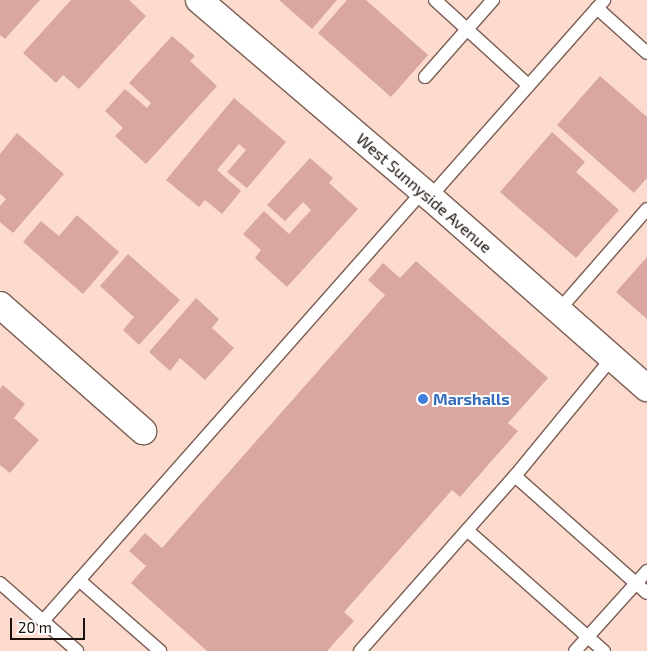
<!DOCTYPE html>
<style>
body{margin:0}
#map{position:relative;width:647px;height:651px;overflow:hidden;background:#fcdbce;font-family:"Exo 2",sans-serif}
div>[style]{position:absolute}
.building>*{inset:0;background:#daa6a0}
.roads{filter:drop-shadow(1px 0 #7b5e53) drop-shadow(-1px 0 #7b5e53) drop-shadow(0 1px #7b5e53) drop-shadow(0 -1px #7b5e53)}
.service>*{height:12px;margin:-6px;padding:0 6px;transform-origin:6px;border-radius:6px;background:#fff}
.minor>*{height:26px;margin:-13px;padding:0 13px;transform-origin:13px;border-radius:13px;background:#fff}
.dots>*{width:14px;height:14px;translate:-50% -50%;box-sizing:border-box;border:2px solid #fff;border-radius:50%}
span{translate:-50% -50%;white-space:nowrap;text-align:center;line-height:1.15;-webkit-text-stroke:4px #fff;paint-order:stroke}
.street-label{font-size:16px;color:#1b100b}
.shop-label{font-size:16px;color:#366cbe;font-weight:700}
.left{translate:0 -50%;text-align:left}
.scale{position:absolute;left:10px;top:618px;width:75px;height:22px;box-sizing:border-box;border:2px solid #1b100b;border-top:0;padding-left:6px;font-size:15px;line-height:18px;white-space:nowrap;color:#1b100b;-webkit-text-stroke:4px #fff;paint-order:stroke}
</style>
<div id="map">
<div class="building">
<i style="clip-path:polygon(0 0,40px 0,5px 39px,0 35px)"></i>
<i style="clip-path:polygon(71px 0,129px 0,146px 16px,79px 89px,63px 75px,56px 83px,23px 53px)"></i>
<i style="clip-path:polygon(279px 0,337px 0,312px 29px)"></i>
<i style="clip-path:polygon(347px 0,366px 0,428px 55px,391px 97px,318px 33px)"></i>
<i style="clip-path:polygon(172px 36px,195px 56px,190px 61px,217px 86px,146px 164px,115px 136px,123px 128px,105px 111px,125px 89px,147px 108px,151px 103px,129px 83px)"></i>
<i style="clip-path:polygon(600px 76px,647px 117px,647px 178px,634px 193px,557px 125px)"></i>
<i style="clip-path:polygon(234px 98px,286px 142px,247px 188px,227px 172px,246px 150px,239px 144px,217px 170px,241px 191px,222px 214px,205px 200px,199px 207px,166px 180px)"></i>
<i style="clip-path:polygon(552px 132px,585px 162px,576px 172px,619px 210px,576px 258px,500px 192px)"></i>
<i style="clip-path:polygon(17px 133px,64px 174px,13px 233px,0 222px,0 206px,6px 199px,0 194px,0 154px)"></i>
<i style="clip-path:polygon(310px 158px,333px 178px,329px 183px,358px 209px,287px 287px,255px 258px,261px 250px,243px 234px,264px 211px,289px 234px,311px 210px,303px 202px,285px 221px,267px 205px)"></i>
<i style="clip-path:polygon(77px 215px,119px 252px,83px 294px,23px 242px,41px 221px,59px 236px)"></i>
<i style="clip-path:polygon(128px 254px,180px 300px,139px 345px,123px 330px,134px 317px,100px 286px)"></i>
<i style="clip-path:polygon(647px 257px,647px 319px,616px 292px)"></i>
<i style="clip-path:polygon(416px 261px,548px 378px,508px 423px,518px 431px,460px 497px,452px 490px,344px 612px,354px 621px,327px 651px,207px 651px,131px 583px,146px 566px,129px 551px,145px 533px,162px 548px,385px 295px,368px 280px,383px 263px,400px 278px)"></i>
<i style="clip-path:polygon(196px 298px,219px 319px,212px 328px,234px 348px,205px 380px,180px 358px,170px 371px,149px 352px)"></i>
<i style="clip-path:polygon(3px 385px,25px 404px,14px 418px,39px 440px,10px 473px,0 465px,0 389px)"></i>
</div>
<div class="roads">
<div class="service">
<i style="left:435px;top:0;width:126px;rotate:42.4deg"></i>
<i style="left:597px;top:8px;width:67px;rotate:42deg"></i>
<i style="left:425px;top:77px;width:103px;rotate:-48.6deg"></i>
<i style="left:430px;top:197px;width:263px;rotate:-48.5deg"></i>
<i style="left:559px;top:310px;width:134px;rotate:-48.9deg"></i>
<i style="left:515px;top:476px;width:176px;rotate:41.6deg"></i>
<i style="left:467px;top:530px;width:183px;rotate:41.5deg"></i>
<i style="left:79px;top:580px;width:108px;rotate:41.2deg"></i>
<i style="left:0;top:583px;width:103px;rotate:41.4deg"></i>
<i style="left:43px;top:621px;width:574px;rotate:-48.53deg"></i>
<i style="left:360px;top:651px;width:234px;rotate:-48.5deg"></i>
<i style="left:515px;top:476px;width:153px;rotate:-50.6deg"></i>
<i style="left:575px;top:651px;width:108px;rotate:-48deg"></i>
</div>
<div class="minor">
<i style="left:199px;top:0;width:304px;rotate:40.5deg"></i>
<i style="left:430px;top:197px;width:289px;rotate:41.4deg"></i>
<i style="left:0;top:305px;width:191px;rotate:41.4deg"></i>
</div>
</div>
<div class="dots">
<i style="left:423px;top:399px;background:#3f7fe0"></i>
</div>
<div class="street-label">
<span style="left:424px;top:193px;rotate:41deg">West Sunnyside Avenue</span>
</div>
<div class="shop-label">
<span class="left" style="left:433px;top:399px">Marshalls</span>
</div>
<div class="scale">20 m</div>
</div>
